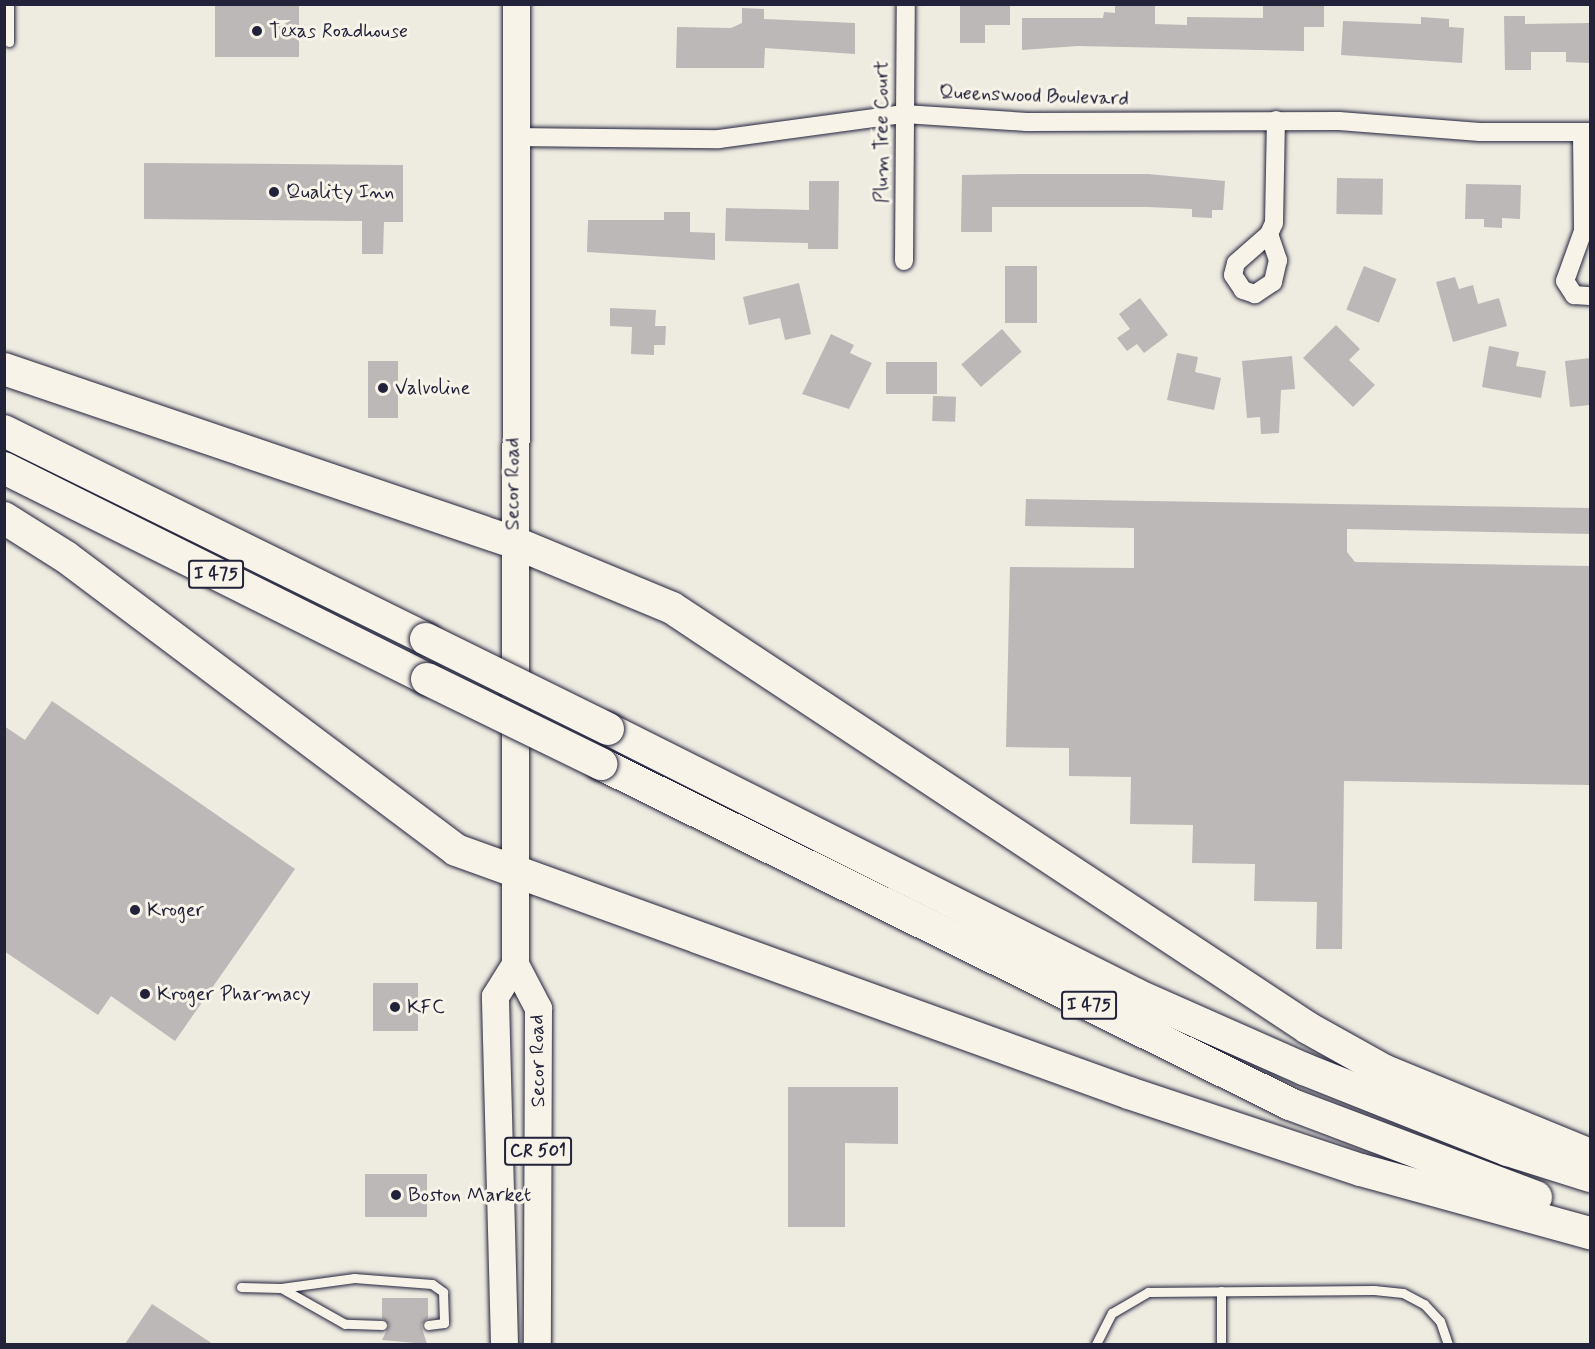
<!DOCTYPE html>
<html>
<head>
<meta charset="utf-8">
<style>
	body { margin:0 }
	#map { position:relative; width:1595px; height:1349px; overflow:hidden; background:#eeebe1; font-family:Mynerve,sans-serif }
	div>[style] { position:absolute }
	.building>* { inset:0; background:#bbb8b7; transform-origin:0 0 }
	.roads { filter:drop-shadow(0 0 2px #22223b) drop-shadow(0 0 2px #22223b) }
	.service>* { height:9px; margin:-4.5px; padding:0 4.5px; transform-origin:4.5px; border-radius:4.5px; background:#f7f3e8 }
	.minor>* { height:18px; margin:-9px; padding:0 9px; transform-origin:9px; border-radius:9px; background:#f7f3e8 }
	.primary>* { height:27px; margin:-13.5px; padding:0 13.5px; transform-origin:13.5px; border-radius:13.5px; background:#f7f3e8 }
	.motorway>* { height:32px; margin:-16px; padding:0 16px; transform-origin:16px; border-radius:16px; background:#f7f3e8 }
	.bridges { filter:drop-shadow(0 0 2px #22223b) drop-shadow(0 0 2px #22223b) }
	.motorway-bridge>* { height:32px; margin:-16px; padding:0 16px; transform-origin:16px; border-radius:16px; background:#f7f3e8 }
	.dots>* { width:16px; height:16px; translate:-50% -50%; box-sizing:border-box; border:3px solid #f7f3e8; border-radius:50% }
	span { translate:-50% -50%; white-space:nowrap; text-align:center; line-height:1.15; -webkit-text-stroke:6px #f7f3e8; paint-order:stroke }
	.shield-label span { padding:2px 4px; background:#f7f3e8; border:2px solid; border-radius:4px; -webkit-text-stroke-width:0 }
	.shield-label { font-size:18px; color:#22223b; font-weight:700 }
	.poi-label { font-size:20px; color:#22223b }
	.left { translate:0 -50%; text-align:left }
	.street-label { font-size:20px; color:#22223b }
	.frame { position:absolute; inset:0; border:6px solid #22223b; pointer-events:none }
</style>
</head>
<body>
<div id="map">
	<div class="building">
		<div style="left:215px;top:4px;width:84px;height:53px"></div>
		<div style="clip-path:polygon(960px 4px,1010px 4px,1010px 25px,985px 25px,985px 43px,960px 43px)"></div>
		<div style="clip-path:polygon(1115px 4px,1155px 4px,1155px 24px,1187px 25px,1187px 17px,1263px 18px,1263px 4px,1324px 4px,1324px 27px,1304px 27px,1304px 51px,1078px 46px,1022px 50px,1022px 18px,1103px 18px,1104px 12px,1115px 13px)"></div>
		<div style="clip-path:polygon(742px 8px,764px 9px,764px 19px,855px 23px,855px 54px,765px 48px,764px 68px,676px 68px,677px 27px,731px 28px,742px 23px)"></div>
		<div style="clip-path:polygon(1504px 16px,1525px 16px,1525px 24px,1590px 23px,1590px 63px,1566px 62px,1566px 52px,1531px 52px,1531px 70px,1505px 70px)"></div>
		<div style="clip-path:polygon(1421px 17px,1449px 19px,1449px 27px,1464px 28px,1462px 63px,1341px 55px,1343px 21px,1421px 24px)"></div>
		<div style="clip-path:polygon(144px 163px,403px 165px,403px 222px,384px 222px,383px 254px,362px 254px,362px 221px,144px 219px)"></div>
		<div style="clip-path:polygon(1020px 174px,1148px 174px,1225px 181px,1223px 210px,1212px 210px,1212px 218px,1192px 217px,1192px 209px,1148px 207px,992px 207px,992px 232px,961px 232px,962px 175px)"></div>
		<div style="left:1337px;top:178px;width:46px;height:36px;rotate:1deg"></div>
		<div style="clip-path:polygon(809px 181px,839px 181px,838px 249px,808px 249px,808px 243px,725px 241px,726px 208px,809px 210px)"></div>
		<div style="clip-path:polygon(1466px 184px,1521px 185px,1520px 219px,1502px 218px,1502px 228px,1484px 227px,1484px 219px,1465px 219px)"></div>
		<div style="clip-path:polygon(664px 212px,690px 212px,690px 232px,715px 233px,715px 260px,587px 252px,588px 220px,664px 220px)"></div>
		<div style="left:1005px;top:266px;width:32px;height:57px"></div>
		<div style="left:1364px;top:266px;width:35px;height:47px;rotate:22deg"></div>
		<div style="clip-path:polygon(1455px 277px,1459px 289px,1473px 285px,1478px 304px,1499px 298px,1507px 326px,1453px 342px,1436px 282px)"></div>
		<div style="clip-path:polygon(799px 283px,811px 334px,785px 340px,780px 318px,749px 325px,743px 297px)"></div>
		<div style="clip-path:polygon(1140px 298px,1168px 335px,1144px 353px,1137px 344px,1127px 351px,1117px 338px,1130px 329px,1119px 314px)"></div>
		<div style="clip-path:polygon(610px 308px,656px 310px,655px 326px,666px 326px,665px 345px,654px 345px,654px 355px,631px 354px,632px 327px,610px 326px)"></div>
		<div style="clip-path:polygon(1336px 325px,1360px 349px,1349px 360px,1375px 385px,1353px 407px,1303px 358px)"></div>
		<div style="left:1002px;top:329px;width:30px;height:54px;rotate:49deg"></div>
		<div style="clip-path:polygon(831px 334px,854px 345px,850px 353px,872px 363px,849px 409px,802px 394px)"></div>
		<div style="clip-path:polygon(1489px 346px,1519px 352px,1516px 366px,1546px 371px,1541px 398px,1482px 387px)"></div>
		<div style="clip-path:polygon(1177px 353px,1198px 357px,1195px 372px,1221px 378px,1214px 410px,1167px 400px)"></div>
		<div style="clip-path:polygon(1292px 356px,1295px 389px,1281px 390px,1279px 433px,1261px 434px,1260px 417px,1247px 418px,1242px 361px)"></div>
		<div style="clip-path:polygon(1590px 358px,1590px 405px,1570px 407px,1565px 361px)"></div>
		<div style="left:368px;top:361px;width:30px;height:57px"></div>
		<div style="left:886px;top:362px;width:51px;height:32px"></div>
		<div style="left:933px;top:396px;width:23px;height:25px;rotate:2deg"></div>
		<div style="clip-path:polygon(1026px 499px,1590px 508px,1590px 534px,1347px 529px,1347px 552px,1355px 562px,1590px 566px,1590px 785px,1344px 781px,1342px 949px,1316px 949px,1317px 902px,1254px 901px,1255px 864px,1192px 863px,1193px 825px,1130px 824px,1131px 777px,1069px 776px,1069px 748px,1006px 747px,1010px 567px,1134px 568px,1134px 528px,1025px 526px)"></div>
		<div style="clip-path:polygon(52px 701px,295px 869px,175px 1041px,111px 996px,98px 1015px,4px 951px,4px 726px,25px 740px)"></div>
		<div style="left:373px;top:983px;width:45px;height:48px"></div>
		<div style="clip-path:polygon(788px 1087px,898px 1087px,898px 1144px,845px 1143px,845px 1227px,788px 1227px)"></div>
		<div style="left:365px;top:1174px;width:62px;height:43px"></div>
		<div style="clip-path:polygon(382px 1298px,428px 1298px,428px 1318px,421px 1325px,427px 1344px,382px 1340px,389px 1325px,382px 1318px)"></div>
		<div style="clip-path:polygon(152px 1304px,213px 1344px,125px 1344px)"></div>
	</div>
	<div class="roads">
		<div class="service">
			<div style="left:9px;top:42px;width:38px;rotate:-90deg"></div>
			<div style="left:241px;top:1287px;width:40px;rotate:1.4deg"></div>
			<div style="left:1221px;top:1291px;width:53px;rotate:90deg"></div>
			<div style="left:382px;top:1325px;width:37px;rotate:-178deg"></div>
			<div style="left:345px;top:1324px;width:73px;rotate:-150.6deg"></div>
			<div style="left:281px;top:1288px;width:74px;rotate:-7.8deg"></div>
			<div style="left:354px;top:1278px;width:78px;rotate:4.4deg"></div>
			<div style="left:432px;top:1284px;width:14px;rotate:36deg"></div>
			<div style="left:443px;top:1292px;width:31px;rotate:88deg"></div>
			<div style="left:444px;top:1323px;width:16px;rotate:173deg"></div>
			<div style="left:1096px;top:1344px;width:35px;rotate:-63deg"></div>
			<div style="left:1112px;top:1313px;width:42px;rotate:-30.3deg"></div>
			<div style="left:1148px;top:1292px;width:226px;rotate:-0.5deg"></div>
			<div style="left:1374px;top:1290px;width:29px;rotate:6deg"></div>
			<div style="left:1403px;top:1293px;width:24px;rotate:28deg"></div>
			<div style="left:1424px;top:1304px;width:23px;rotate:47deg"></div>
			<div style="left:1440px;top:1321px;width:24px;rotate:71deg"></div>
		</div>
		<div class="minor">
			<div style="left:1582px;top:132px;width:99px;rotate:89.4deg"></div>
			<div style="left:1583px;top:231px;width:53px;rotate:109.8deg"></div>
			<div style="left:1565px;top:281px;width:17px;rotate:57deg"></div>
			<div style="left:1574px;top:295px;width:16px;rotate:4deg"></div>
			<div style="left:512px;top:137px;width:207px;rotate:0.6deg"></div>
			<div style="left:719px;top:139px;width:187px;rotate:-7.7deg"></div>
			<div style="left:904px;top:114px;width:123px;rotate:3.7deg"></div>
			<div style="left:1027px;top:122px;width:312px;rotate:-0.2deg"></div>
			<div style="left:1339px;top:121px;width:141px;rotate:4.5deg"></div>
			<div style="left:1480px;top:132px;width:110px"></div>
			<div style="left:1269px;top:234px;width:28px;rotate:71deg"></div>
			<div style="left:1278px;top:260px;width:23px;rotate:103deg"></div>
			<div style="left:1273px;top:282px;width:22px;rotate:146deg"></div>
			<div style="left:1255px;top:294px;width:13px;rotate:-162deg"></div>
			<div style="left:1243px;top:290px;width:18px;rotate:-124deg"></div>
			<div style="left:1233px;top:275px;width:12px;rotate:-76deg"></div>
			<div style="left:1236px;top:263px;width:44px;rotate:-41.3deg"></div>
			<div style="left:1269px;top:234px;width:12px;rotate:-66deg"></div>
			<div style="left:1274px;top:223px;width:103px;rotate:-88.9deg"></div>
			<div style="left:904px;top:261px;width:257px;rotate:-89.6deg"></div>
		</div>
		<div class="primary">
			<div style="left:515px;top:964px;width:50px;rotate:62.4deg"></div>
			<div style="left:538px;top:1008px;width:336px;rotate:90.2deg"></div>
			<div style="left:504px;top:1344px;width:348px;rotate:-91.5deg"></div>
			<div style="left:495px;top:996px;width:38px;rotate:-58deg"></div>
			<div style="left:515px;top:964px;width:25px;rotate:-90deg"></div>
			<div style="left:515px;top:939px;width:935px;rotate:-89.94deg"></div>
		</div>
		<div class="motorway">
			<div style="left:4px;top:369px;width:538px;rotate:18.77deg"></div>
			<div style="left:513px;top:542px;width:172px;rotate:22.5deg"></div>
			<div style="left:672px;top:608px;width:762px;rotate:33.44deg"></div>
			<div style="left:1308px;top:1028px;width:86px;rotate:29.2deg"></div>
			<div style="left:1383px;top:1070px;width:224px;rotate:22.3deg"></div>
			<div style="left:4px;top:431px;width:470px;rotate:26.2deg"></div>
			<div style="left:4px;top:468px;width:473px;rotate:26.5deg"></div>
			<div style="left:4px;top:518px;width:73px;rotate:32.2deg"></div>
			<div style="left:66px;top:557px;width:488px;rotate:36.9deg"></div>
			<div style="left:456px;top:850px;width:716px;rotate:19.85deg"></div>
			<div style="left:1129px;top:1093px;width:244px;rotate:18.4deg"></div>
			<div style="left:1361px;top:1170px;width:238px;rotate:15.4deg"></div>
			<div style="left:608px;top:729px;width:592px;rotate:26.69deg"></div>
			<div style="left:1137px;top:995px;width:183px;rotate:23.9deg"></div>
			<div style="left:1304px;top:1069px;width:219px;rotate:21.7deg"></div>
			<div style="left:1508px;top:1150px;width:86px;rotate:17.6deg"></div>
			<div style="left:601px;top:764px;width:768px;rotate:26.26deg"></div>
			<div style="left:1290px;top:1104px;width:263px;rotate:20.7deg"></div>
		</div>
	</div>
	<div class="bridges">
		<div class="motorway-bridge">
			<div style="left:426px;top:639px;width:203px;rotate:26.3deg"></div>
			<div style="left:427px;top:679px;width:194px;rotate:26deg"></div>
		</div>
	</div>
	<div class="dots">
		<div style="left:257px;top:31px;background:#22223b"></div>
		<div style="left:274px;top:192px;background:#22223b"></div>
		<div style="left:383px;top:388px;background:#22223b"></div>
		<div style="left:135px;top:910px;background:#22223b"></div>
		<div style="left:145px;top:994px;background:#22223b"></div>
		<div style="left:395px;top:1007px;background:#22223b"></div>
		<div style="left:396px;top:1195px;background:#22223b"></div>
	</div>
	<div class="shield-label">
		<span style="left:216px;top:574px">I 475</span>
		<span style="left:1089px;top:1005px">I 475</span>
		<span style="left:538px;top:1151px">CR 501</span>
	</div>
	<div class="poi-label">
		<span class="left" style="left:269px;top:31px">Texas Roadhouse</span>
		<span class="left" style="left:286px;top:192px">Quality Inn</span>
		<span class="left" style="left:395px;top:388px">Valvoline</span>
		<span class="left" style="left:147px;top:910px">Kroger</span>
		<span class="left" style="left:157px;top:994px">Kroger Pharmacy</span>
		<span class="left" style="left:407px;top:1007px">KFC</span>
		<span class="left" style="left:408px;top:1195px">Boston Market</span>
	</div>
	<div class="street-label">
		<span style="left:1034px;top:96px;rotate:2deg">Queenswood Boulevard</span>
		<span style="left:882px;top:132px;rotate:-90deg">Plum Tree Court</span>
		<span style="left:513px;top:484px;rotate:-90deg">Secor Road</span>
		<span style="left:538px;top:1061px;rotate:-91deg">Secor Road</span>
	</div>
	<div class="frame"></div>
</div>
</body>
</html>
